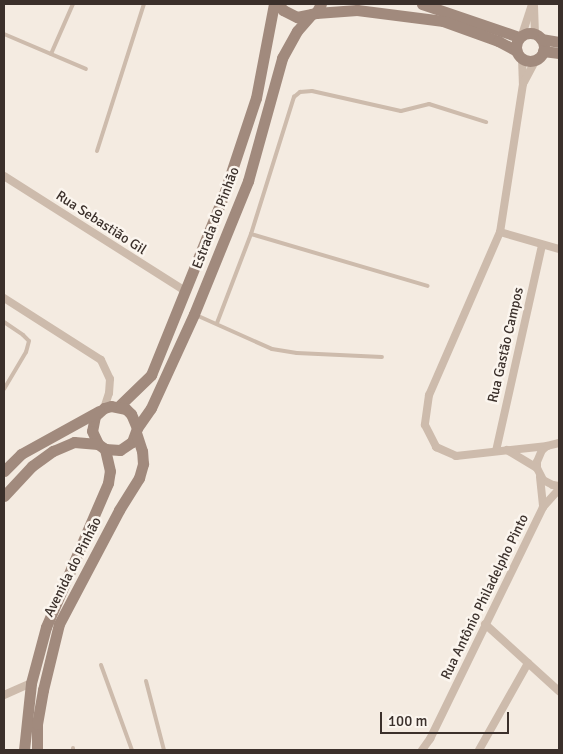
<!DOCTYPE html>
<html>
<head>
<meta charset="utf-8">
<style>
	body { margin:0 }
	#map { position:relative; width:563px; height:754px; overflow:hidden; background:#f4ebe1; font-family:Signika,sans-serif }
	div>[style] { position:absolute }
	.lane>* { height:4px; margin:-2px; padding:0 2px; transform-origin:2px; border-radius:2px; background:#cdbbac }
	.street>* { height:8px; margin:-4px; padding:0 4px; transform-origin:4px; border-radius:4px; background:#cdbbac }
	.secondary>* { height:11px; margin:-5.5px; padding:0 5.5px; transform-origin:5.5px; border-radius:5.5px; background:#a18a7d }
	.secondary>.ring { margin:-5.5px; padding:0; box-sizing:content-box; background:none; border:11px solid #a18a7d; border-radius:50% }
	span { translate:-50% -50%; white-space:nowrap; text-align:center; line-height:1.15; -webkit-text-stroke:5px #fbf5ee; paint-order:stroke }
	.street-label { font-size:14px; color:#3b302b }
	.frame { position:absolute; inset:0; border:5px solid #3b302b; pointer-events:none }
	.scale { position:absolute; left:380px; top:712px; width:129px; height:22px; box-sizing:border-box; border:2px solid #3b302b; border-top:0; padding-left:6px; font-size:15px; line-height:18px; white-space:nowrap; color:#3b302b; -webkit-text-stroke:4px #fbf5ee; paint-order:stroke }
</style>
</head>
<body>
<div id="map">
	<div class="lane">
		<div style="left:4px;top:34px;width:89px;rotate:23.1deg"></div>
		<div style="left:51px;top:54px;width:55px;rotate:-66.3deg"></div>
		<div style="left:97px;top:151px;width:154px;rotate:-72.3deg"></div>
		<div style="left:251px;top:234px;width:184px;rotate:16.4deg"></div>
		<div style="left:196px;top:315px;width:83px;rotate:24.1deg"></div>
		<div style="left:272px;top:349px;width:25px;rotate:9deg"></div>
		<div style="left:297px;top:353px;width:85px;rotate:2.7deg"></div>
		<div style="left:4px;top:322px;width:23px;rotate:34deg"></div>
		<div style="left:23px;top:335px;width:8px;rotate:45deg"></div>
		<div style="left:29px;top:341px;width:11px;rotate:105deg"></div>
		<div style="left:26px;top:352px;width:43px;rotate:120.7deg"></div>
		<div style="left:217px;top:323px;width:95px;rotate:-69.1deg"></div>
		<div style="left:251px;top:234px;width:144px;rotate:-72.6deg"></div>
		<div style="left:294px;top:97px;width:8px;rotate:-40deg"></div>
		<div style="left:300px;top:92px;width:12px;rotate:-5deg"></div>
		<div style="left:312px;top:91px;width:91px;rotate:12.7deg"></div>
		<div style="left:401px;top:111px;width:29px;rotate:-14deg"></div>
		<div style="left:429px;top:104px;width:60px;rotate:17.5deg"></div>
		<div style="left:101px;top:665px;width:90px;rotate:70deg"></div>
		<div style="left:146px;top:681px;width:71px;rotate:75.4deg"></div>
		<div style="left:73px;top:750px;width:2px;rotate:-90deg"></div>
	</div>
	<div class="street">
		<div style="left:534px;top:6px;width:28px;rotate:88deg"></div>
		<div style="left:522px;top:35px;width:33px;rotate:-72deg"></div>
		<div style="left:522px;top:58px;width:26px;rotate:88deg"></div>
		<div style="left:523px;top:84px;width:150px;rotate:98.8deg"></div>
		<div style="left:500px;top:232px;width:178px;rotate:113.5deg"></div>
		<div style="left:429px;top:395px;width:30px;rotate:98deg"></div>
		<div style="left:425px;top:425px;width:25px;rotate:63deg"></div>
		<div style="left:436px;top:447px;width:22px;rotate:24deg"></div>
		<div style="left:456px;top:456px;width:92px;rotate:-6.3deg"></div>
		<div style="left:524px;top:82px;width:26px;rotate:-62deg"></div>
		<div style="left:4px;top:176px;width:214px;rotate:32.4deg"></div>
		<div style="left:500px;top:232px;width:61px;rotate:16.1deg"></div>
		<div style="left:4px;top:298px;width:115px;rotate:32.6deg"></div>
		<div style="left:101px;top:360px;width:21px;rotate:65deg"></div>
		<div style="left:110px;top:379px;width:14px;rotate:94deg"></div>
		<div style="left:109px;top:393px;width:16px;rotate:108deg"></div>
		<div style="left:559px;top:443px;width:12px;rotate:166deg"></div>
		<div style="left:547px;top:446px;width:6px;rotate:141deg"></div>
		<div style="left:542px;top:450px;width:13px;rotate:113deg"></div>
		<div style="left:537px;top:462px;width:6px;rotate:90deg"></div>
		<div style="left:537px;top:468px;width:13px;rotate:63deg"></div>
		<div style="left:543px;top:480px;width:11px;rotate:27deg"></div>
		<div style="left:553px;top:485px;width:6px;rotate:9deg"></div>
		<div style="left:507px;top:450px;width:35px;rotate:31deg"></div>
		<div style="left:496px;top:451px;width:210px;rotate:-77.4deg"></div>
		<div style="left:540px;top:477px;width:30px;rotate:84deg"></div>
		<div style="left:485px;top:624px;width:100px;rotate:42.2deg"></div>
		<div style="left:4px;top:695px;width:30px;rotate:-24deg"></div>
		<div style="left:422px;top:750px;width:14px;rotate:-54deg"></div>
		<div style="left:430px;top:739px;width:258px;rotate:-64deg"></div>
		<div style="left:543px;top:507px;width:24px;rotate:-48deg"></div>
		<div style="left:479px;top:750px;width:100px;rotate:-60.6deg"></div>
	</div>
	<div class="secondary">
		<div style="left:278px;top:4px;width:8px;rotate:50deg"></div>
		<div style="left:283px;top:10px;width:16px;rotate:27deg"></div>
		<div style="left:297px;top:17px;width:19px;rotate:-12deg"></div>
		<div style="left:316px;top:13px;width:10px;rotate:-61deg"></div>
		<div style="left:422px;top:4px;width:102px;rotate:18.8deg"></div>
		<div style="left:316px;top:13px;width:41px;rotate:-4.2deg"></div>
		<div style="left:357px;top:10px;width:87px;rotate:7.3deg"></div>
		<div style="left:443px;top:21px;width:59px;rotate:20deg"></div>
		<div style="left:498px;top:41px;width:21px;rotate:28deg"></div>
		<div class="ring" style="left:516px;top:33px;width:17px;height:17px"></div>
		<div style="left:541px;top:39px;width:18px;rotate:9deg"></div>
		<div style="left:543px;top:51px;width:16px;rotate:7deg"></div>
		<div style="left:119px;top:406px;width:45px;rotate:-44.1deg"></div>
		<div style="left:151px;top:375px;width:192px;rotate:-68deg"></div>
		<div style="left:223px;top:197px;width:104px;rotate:-71.6deg"></div>
		<div style="left:256px;top:98px;width:96px;rotate:-79.2deg"></div>
		<div style="left:137px;top:428px;width:15px;rotate:-113deg"></div>
		<div style="left:131px;top:414px;width:7px;rotate:-135deg"></div>
		<div style="left:126px;top:409px;width:15px;rotate:-169deg"></div>
		<div style="left:111px;top:406px;width:7px;rotate:164deg"></div>
		<div style="left:104px;top:408px;width:12px;rotate:138deg"></div>
		<div style="left:95px;top:416px;width:15px;rotate:101deg"></div>
		<div style="left:92px;top:431px;width:14px;rotate:65deg"></div>
		<div style="left:98px;top:444px;width:9px;rotate:36deg"></div>
		<div style="left:105px;top:449px;width:15px;rotate:4deg"></div>
		<div style="left:120px;top:450px;width:14px;rotate:-34deg"></div>
		<div style="left:132px;top:442px;width:15px;rotate:-70deg"></div>
		<div style="left:137px;top:428px;width:24px;rotate:-55deg"></div>
		<div style="left:151px;top:408px;width:103px;rotate:-65.4deg"></div>
		<div style="left:194px;top:314px;width:144px;rotate:-67.9deg"></div>
		<div style="left:248px;top:181px;width:128px;rotate:-74.5deg"></div>
		<div style="left:282px;top:58px;width:31px;rotate:-61deg"></div>
		<div style="left:297px;top:31px;width:23px;rotate:-49deg"></div>
		<div style="left:4px;top:471px;width:24px;rotate:-45deg"></div>
		<div style="left:21px;top:454px;width:89px;rotate:-28.9deg"></div>
		<div style="left:4px;top:496px;width:41px;rotate:-47deg"></div>
		<div style="left:32px;top:466px;width:26px;rotate:-36deg"></div>
		<div style="left:53px;top:451px;width:23px;rotate:-23deg"></div>
		<div style="left:74px;top:442px;width:24px;rotate:5deg"></div>
		<div style="left:24px;top:750px;width:67px;rotate:-84deg"></div>
		<div style="left:31px;top:683px;width:58px;rotate:-75deg"></div>
		<div style="left:46px;top:627px;width:157px;rotate:-66.7deg"></div>
		<div style="left:108px;top:483px;width:12px;rotate:-81deg"></div>
		<div style="left:110px;top:471px;width:23px;rotate:-103deg"></div>
		<div style="left:37px;top:750px;width:26px;rotate:-90deg"></div>
		<div style="left:37px;top:724px;width:35px;rotate:-80deg"></div>
		<div style="left:43px;top:690px;width:68px;rotate:-76.4deg"></div>
		<div style="left:59px;top:624px;width:129px;rotate:-62.2deg"></div>
		<div style="left:119px;top:510px;width:38px;rotate:-58deg"></div>
		<div style="left:139px;top:478px;width:15px;rotate:-74deg"></div>
		<div style="left:143px;top:464px;width:13px;rotate:-94deg"></div>
		<div style="left:142px;top:451px;width:19px;rotate:-108deg"></div>
	</div>
	<div class="street-label">
		<span style="left:216px;top:218px;rotate:-69deg">Estrada do Pinhão</span>
		<span style="left:101px;top:223px;rotate:33deg">Rua Sebastião Gil</span>
		<span style="left:506px;top:345px;rotate:-77deg">Rua Gastão Campos</span>
		<span style="left:73px;top:567px;rotate:-63deg">Avenida do Pinhão</span>
		<span style="left:485px;top:597px;rotate:-64deg">Rua Antônio Philadelpho Pinto</span>
	</div>
	<div class="frame"></div>
	<div class="scale">100 m</div>
</div>
</body>
</html>
